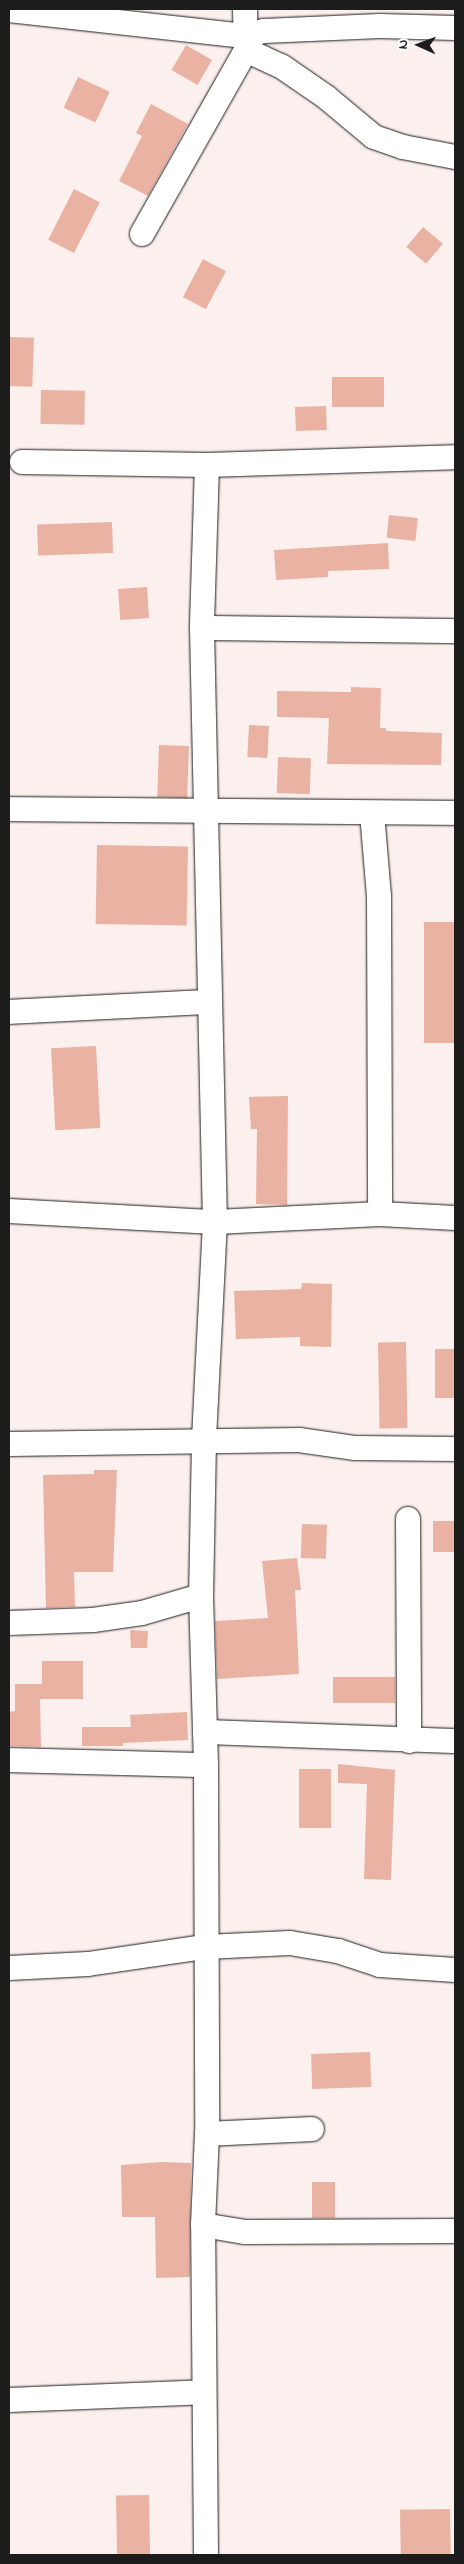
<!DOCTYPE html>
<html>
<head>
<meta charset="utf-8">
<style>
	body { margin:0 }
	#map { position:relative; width:464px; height:2564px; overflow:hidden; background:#fbf0ed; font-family:"Indie Flower",sans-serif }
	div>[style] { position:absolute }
	.building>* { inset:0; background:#eab2a3; transform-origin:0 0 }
	.roads { filter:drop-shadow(0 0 1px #1c1c1c) drop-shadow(0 0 1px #1c1c1c) }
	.minor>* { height:24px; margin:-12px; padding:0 12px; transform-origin:12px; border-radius:12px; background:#fff }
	span { translate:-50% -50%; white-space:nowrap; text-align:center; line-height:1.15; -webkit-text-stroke:4px #fff; paint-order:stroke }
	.frame { position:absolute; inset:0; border:10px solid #1c1c1c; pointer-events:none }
	.north { position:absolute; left:394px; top:20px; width:50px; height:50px; -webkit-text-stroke:4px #fff; paint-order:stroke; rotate:272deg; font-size:14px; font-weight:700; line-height:20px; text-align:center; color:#1c1c1c }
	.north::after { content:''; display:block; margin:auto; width:18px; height:22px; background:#1c1c1c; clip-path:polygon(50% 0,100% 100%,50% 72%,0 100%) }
</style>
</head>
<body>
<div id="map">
	<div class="building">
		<div style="left:186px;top:45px;width:30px;height:29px;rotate:30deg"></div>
		<div style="left:78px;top:77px;width:35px;height:34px;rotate:25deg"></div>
		<div style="clip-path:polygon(151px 104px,188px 124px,148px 196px,119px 181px,142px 136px,136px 133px)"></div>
		<div style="left:74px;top:189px;width:29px;height:57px;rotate:27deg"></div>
		<div style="left:423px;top:227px;width:26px;height:26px;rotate:40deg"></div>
		<div style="left:203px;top:259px;width:26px;height:43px;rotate:28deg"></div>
		<div style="left:9px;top:337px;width:25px;height:49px;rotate:2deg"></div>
		<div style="left:332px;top:377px;width:52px;height:30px"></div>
		<div style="left:41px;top:390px;width:44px;height:34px;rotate:1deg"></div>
		<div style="left:326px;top:406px;width:24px;height:31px;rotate:88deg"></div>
		<div style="left:389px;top:515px;width:29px;height:23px;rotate:6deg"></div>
		<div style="left:112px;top:522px;width:31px;height:75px;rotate:88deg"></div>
		<div style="clip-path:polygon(388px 543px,389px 569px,328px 571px,328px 577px,276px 580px,274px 550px)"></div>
		<div style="left:147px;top:587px;width:31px;height:29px;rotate:86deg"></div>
		<div style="clip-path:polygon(351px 687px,381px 688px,380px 728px,386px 728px,386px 731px,442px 733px,441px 765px,327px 764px,329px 718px,277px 717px,277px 691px,351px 692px)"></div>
		<div style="left:249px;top:725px;width:20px;height:32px;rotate:3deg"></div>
		<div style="left:159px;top:745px;width:30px;height:52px;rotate:2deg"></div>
		<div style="left:278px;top:757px;width:33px;height:36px;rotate:2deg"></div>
		<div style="left:97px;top:845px;width:91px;height:79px;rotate:1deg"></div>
		<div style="left:455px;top:922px;width:121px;height:31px;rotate:90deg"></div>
		<div style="left:96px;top:1046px;width:82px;height:45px;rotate:87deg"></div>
		<div style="clip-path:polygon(288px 1096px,287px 1205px,256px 1204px,257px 1129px,251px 1129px,249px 1097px)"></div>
		<div style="clip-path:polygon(302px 1283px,332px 1284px,331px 1347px,300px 1346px,300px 1337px,236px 1339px,234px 1291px,301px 1289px)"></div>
		<div style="left:406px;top:1342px;width:86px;height:28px;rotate:89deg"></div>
		<div style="left:455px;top:1349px;width:49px;height:20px;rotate:90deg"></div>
		<div style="clip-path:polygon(94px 1470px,117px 1470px,113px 1572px,74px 1572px,75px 1607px,46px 1608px,43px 1475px,94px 1474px)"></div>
		<div style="left:455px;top:1521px;width:31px;height:22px;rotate:90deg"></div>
		<div style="left:302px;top:1524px;width:25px;height:34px;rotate:2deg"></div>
		<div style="clip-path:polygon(297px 1558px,301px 1590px,295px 1590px,299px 1674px,217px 1679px,215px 1621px,268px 1618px,262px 1561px)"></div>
		<div style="clip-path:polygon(130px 1630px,148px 1631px,147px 1648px,131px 1648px)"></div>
		<div style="clip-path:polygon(42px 1661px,83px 1661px,83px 1699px,40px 1699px,41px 1747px,9px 1746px,9px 1712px,15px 1711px,15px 1684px,42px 1684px)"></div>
		<div style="left:395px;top:1677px;width:26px;height:62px;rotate:90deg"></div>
		<div style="clip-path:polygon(187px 1712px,188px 1740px,123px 1743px,123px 1746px,82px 1746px,82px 1727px,131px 1727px,130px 1715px)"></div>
		<div style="clip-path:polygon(338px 1764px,395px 1770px,391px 1880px,364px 1879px,367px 1784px,338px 1783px)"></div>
		<div style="left:299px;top:1769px;width:32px;height:59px"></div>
		<div style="left:370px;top:2052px;width:35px;height:59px;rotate:88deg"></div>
		<div style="clip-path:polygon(161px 2162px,191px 2163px,190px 2277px,156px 2278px,155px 2217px,122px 2217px,121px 2165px)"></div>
		<div style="left:312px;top:2182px;width:23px;height:36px"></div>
		<div style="left:149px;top:2495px;width:60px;height:33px;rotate:89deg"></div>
		<div style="left:450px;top:2509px;width:46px;height:50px;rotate:89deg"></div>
	</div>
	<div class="roads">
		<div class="minor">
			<div style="left:9px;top:10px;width:237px;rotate:6.3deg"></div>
			<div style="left:245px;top:36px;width:20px;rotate:-15deg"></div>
			<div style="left:264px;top:31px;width:116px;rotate:-2.5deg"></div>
			<div style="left:380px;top:26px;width:75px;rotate:1.5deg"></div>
			<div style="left:246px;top:50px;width:38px;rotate:25deg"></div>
			<div style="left:281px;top:66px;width:55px;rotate:34.6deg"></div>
			<div style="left:326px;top:97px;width:62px;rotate:39.8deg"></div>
			<div style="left:374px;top:137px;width:31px;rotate:19deg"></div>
			<div style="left:403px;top:147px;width:53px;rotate:10.9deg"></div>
			<div style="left:142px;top:234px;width:211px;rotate:-60.5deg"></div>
			<div style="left:246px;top:50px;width:41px;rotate:-91.4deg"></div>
			<div style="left:22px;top:462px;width:185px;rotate:0.9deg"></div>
			<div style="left:207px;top:465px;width:248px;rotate:-1.8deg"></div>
			<div style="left:207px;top:465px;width:163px;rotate:91.8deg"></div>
			<div style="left:202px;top:628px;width:594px;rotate:88.75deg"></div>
			<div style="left:215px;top:1222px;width:220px;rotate:92.9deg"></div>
			<div style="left:204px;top:1442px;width:154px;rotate:91.1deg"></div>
			<div style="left:201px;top:1596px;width:169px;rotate:88.3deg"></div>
			<div style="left:206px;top:1765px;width:369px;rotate:89.8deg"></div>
			<div style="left:207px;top:2134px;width:105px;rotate:-2.7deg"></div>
			<div style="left:202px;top:628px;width:253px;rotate:0.7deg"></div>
			<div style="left:9px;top:809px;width:446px;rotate:0.5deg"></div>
			<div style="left:372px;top:813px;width:83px;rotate:85.2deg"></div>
			<div style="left:379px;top:896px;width:318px;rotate:89.8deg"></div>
			<div style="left:9px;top:1012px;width:200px;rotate:-2.9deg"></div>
			<div style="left:9px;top:1211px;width:206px;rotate:3.1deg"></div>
			<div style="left:215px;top:1222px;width:165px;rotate:-2.8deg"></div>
			<div style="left:380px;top:1214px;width:75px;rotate:3.1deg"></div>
			<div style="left:9px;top:1444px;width:290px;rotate:-0.8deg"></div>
			<div style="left:299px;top:1440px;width:57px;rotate:8.1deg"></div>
			<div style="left:355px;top:1448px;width:100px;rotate:0.6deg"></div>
			<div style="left:408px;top:1519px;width:222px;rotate:89.7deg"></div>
			<div style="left:9px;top:1623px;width:84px;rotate:-2deg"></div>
			<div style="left:93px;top:1620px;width:49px;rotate:-8.1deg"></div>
			<div style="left:142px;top:1613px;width:61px;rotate:-16.1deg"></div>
			<div style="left:205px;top:1732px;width:250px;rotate:2.1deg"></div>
			<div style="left:9px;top:1760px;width:197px;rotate:1.5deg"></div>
			<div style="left:9px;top:1968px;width:79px;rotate:-2.9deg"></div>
			<div style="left:88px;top:1964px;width:118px;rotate:-8.3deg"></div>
			<div style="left:205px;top:1947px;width:85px;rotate:-2.7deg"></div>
			<div style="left:290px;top:1943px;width:49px;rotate:9.5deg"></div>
			<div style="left:338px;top:1951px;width:44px;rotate:18.4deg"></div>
			<div style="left:380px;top:1965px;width:75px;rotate:3.8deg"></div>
			<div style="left:203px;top:2225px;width:43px;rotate:9.5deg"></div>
			<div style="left:245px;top:2232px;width:210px;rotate:-0.3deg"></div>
			<div style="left:9px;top:2400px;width:195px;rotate:-2.3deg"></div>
			<div style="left:206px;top:2555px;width:330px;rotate:-90.5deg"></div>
			<div style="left:203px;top:2225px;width:91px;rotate:-87.5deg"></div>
		</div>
	</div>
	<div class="frame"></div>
	<div class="north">N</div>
</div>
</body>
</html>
